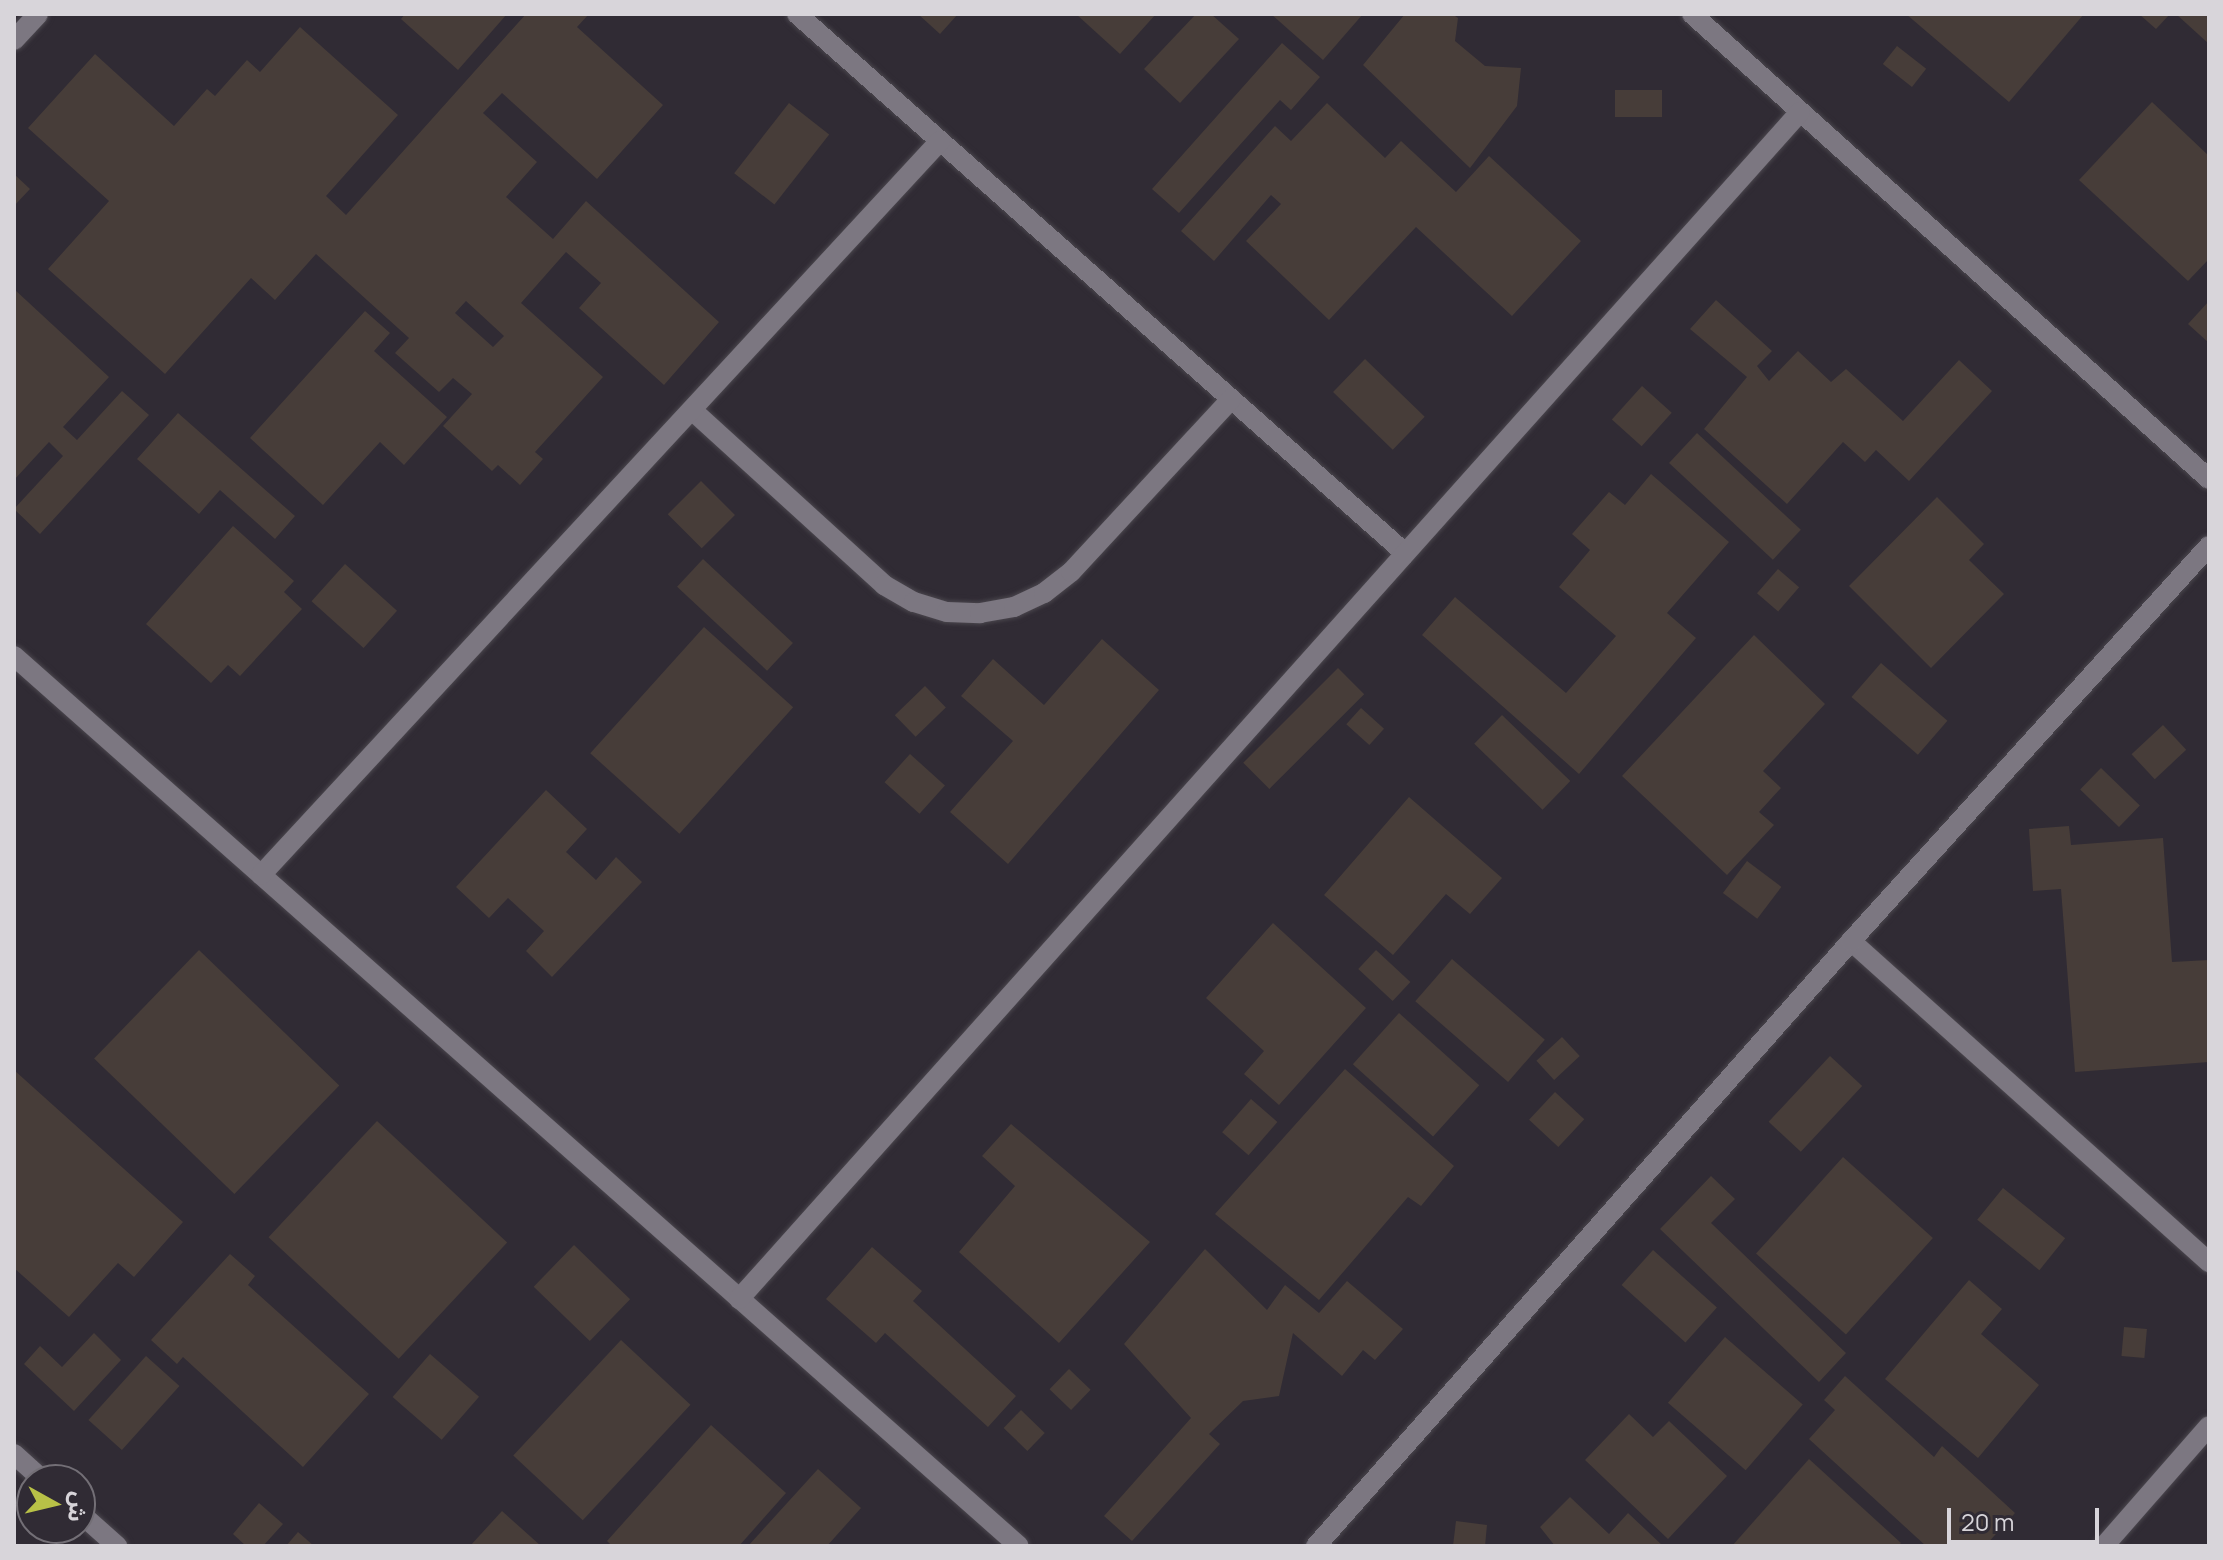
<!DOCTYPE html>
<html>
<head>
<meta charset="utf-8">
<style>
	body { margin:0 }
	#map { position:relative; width:2223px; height:1560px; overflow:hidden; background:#302b34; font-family:Manrope,"Noto Sans Arabic",sans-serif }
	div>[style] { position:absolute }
	.building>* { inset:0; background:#473d39; transform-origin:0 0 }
	.roads { filter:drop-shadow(0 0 2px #4a464d) drop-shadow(0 0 2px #4a464d) }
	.minor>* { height:20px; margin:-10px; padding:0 10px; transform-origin:10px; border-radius:10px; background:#7c7781 }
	span { translate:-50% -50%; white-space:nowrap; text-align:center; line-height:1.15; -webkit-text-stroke:8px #302b34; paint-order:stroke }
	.frame { position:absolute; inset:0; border:16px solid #d8d5da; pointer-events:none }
	.north { position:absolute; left:16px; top:1464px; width:80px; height:80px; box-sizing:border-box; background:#302b34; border:2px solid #736f76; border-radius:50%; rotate:98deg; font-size:22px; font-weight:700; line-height:32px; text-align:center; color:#d8d5da }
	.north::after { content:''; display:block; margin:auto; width:28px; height:36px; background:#b8c147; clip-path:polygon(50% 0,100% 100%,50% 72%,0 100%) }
	.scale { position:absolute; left:1947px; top:1508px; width:152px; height:36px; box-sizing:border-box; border:4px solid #d8d5da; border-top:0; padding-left:10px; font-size:24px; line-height:28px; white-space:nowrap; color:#d8d5da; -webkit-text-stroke:6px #302b34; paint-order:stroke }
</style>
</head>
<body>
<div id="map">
	<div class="building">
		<div style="clip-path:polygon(405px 14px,507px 14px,458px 70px,401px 19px)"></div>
		<div style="clip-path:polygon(evenodd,526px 14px,589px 14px,577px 27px,663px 105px,597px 179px,502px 93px,483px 113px,537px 162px,506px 197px,553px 239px,586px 201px,719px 322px,664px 385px,579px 308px,601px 283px,566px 252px,521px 303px,603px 377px,535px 452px,543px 459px,520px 485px,498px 465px,492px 471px,443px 426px,472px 394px,453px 378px,439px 392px,395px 353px,409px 338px,316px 254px,275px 300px,251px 278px,165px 374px,48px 269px,109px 201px,28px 128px,95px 54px,174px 126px,207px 89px,215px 96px,247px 60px,260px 72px,300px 27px,398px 115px,326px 196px,346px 215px,526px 14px,466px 301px,504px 336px,493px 347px,455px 313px,466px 301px)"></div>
		<div style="clip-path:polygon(918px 14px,958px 14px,940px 34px)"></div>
		<div style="clip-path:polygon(1076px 14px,1156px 14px,1120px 54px)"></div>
		<div style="clip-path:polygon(1196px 14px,1211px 14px,1239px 39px,1180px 103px,1144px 69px)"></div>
		<div style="clip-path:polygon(1271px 14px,1363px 14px,1323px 60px)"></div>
		<div style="clip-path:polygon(1405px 14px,1452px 14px,1458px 18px,1455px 41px,1485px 66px,1521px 68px,1517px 106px,1470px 168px,1363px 65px)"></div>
		<div style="clip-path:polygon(1906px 14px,2084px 14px,2009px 102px)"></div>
		<div style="clip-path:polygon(2139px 14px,2170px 14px,2156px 29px)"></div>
		<div style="clip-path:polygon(2176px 14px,2209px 14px,2209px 44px)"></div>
		<div style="clip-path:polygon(1282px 43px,1320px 77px,1291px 110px,1280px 100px,1179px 213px,1152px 189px)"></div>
		<div style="left:1897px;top:46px;width:37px;height:23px;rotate:38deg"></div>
		<div style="left:1662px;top:90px;width:27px;height:47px;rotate:90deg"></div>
		<div style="clip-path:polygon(2152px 102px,2209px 156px,2209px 259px,2188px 281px,2079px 180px)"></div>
		<div style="left:789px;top:103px;width:51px;height:89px;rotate:38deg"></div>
		<div style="clip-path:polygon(1327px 103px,1385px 158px,1401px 141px,1456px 192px,1489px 156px,1581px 241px,1512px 316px,1416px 227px,1329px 320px,1246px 241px,1281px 204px,1271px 195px,1214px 261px,1181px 231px,1275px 126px,1291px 141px)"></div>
		<div style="clip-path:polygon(14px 174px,30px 189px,14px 206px)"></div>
		<div style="clip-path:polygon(14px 289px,109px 377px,63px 427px,77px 440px,122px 391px,149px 415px,40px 534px,14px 509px,63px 456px,49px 442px,14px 480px)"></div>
		<div style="clip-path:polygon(1716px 300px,1772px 351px,1757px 366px,1769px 381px,1798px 351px,1831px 382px,1846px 369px,1903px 421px,1959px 360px,1992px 391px,1909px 481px,1876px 450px,1865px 462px,1843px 442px,1787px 504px,1704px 429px,1747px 377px,1690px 329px)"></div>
		<div style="clip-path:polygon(2209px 301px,2209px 343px,2188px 324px)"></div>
		<div style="clip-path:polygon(365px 311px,390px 333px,374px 351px,447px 417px,404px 465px,380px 442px,323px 505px,250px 438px)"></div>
		<div style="left:1365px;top:359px;width:83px;height:46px;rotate:44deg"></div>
		<div style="left:1642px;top:386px;width:40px;height:45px;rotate:42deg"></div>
		<div style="clip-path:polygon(178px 413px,295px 516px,275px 539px,220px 490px,199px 514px,137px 459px)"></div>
		<div style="left:1697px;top:433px;width:142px;height:41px;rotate:43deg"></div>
		<div style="clip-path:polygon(1651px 474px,1729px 542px,1667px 613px,1696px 638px,1579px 774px,1422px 635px,1455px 597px,1566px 693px,1616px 636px,1559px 587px,1590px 550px,1572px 534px,1609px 492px,1625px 505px)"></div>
		<div style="left:701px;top:481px;width:48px;height:47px;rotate:45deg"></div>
		<div style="clip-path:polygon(1937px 497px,1984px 544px,1969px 560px,2004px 594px,1931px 668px,1849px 586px)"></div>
		<div style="clip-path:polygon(233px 526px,294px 581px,284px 592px,302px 609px,240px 676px,228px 665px,211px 683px,146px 624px)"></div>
		<div style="left:703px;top:559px;width:123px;height:38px;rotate:43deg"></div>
		<div style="left:345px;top:564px;width:70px;height:50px;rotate:42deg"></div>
		<div style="left:1778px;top:569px;width:28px;height:32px;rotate:41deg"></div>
		<div style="left:704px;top:627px;width:120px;height:170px;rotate:42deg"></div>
		<div style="clip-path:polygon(1754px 635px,1825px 704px,1763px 771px,1781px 788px,1759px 812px,1774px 825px,1727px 875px,1622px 776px)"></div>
		<div style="clip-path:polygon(1102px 639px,1159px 690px,1008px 864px,950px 812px,1013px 741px,961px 696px,993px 659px,1044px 705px)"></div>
		<div style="left:1881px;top:663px;width:88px;height:45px;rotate:41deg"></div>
		<div style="left:1338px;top:668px;width:37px;height:134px;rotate:45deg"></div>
		<div style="left:925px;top:686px;width:30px;height:42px;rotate:46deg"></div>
		<div style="left:1361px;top:708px;width:31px;height:22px;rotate:42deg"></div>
		<div style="left:1502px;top:715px;width:95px;height:40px;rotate:44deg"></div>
		<div style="left:2163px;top:725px;width:34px;height:43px;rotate:47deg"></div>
		<div style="left:910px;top:754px;width:47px;height:38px;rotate:42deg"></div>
		<div style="left:2101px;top:768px;width:54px;height:30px;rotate:44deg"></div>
		<div style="clip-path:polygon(546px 790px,587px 829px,566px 852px,596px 880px,616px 857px,642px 882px,552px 977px,526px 951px,544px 931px,508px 898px,489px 918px,456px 887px)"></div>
		<div style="clip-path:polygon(1409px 797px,1502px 878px,1470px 914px,1446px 894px,1393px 955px,1324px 895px)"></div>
		<div style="clip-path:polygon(2069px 826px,2071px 845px,2163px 838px,2172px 962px,2209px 960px,2209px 1062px,2075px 1072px,2061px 889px,2033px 891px,2029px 829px)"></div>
		<div style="left:1747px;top:861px;width:43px;height:40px;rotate:37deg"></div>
		<div style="clip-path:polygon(1273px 923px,1366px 1008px,1279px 1105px,1244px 1074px,1264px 1051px,1206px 998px)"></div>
		<div style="left:199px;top:950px;width:195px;height:151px;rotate:44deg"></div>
		<div style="left:1376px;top:950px;width:47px;height:26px;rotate:43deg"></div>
		<div style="left:1452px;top:959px;width:123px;height:56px;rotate:41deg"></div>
		<div style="left:1399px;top:1013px;width:108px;height:69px;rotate:42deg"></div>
		<div style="left:1562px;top:1037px;width:26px;height:35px;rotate:47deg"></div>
		<div style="left:1830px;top:1056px;width:44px;height:90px;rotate:43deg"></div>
		<div style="clip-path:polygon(1345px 1069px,1454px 1166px,1421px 1206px,1408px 1197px,1319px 1300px,1215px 1214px)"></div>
		<div style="clip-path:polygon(14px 1070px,183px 1222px,134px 1277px,118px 1263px,69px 1317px,14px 1268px)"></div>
		<div style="left:1555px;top:1092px;width:40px;height:38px;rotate:43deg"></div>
		<div style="left:1251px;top:1099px;width:35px;height:44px;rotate:41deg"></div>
		<div style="left:377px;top:1121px;width:178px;height:159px;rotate:43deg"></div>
		<div style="clip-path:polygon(1011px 1124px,1150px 1242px,1059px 1343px,959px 1252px,1015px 1186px,982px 1156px)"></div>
		<div style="left:1843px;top:1157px;width:121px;height:130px;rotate:42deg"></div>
		<div style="clip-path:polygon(1711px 1176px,1735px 1199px,1711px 1223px,1846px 1353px,1819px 1382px,1660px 1229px)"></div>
		<div style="left:2003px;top:1188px;width:80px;height:41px;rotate:39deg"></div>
		<div style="left:574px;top:1245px;width:78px;height:58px;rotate:44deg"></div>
		<div style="clip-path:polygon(872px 1247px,922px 1291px,913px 1301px,1016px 1396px,988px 1427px,885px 1333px,876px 1343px,826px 1299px)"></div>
		<div style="clip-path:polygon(1205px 1249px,1267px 1310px,1285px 1285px,1319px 1313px,1347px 1281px,1403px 1329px,1375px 1360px,1363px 1350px,1342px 1376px,1293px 1333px,1279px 1396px,1243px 1401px,1209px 1434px,1220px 1444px,1132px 1541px,1104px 1516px,1191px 1418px,1124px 1344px)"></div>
		<div style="left:1653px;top:1250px;width:86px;height:47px;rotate:42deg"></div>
		<div style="clip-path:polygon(230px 1254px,255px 1276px,248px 1285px,369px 1394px,303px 1467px,183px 1357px,177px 1364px,151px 1340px)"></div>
		<div style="clip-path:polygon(1969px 1280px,2002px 1309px,1981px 1334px,2039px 1385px,1978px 1458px,1885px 1379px)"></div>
		<div style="left:2124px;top:1327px;width:23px;height:29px;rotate:5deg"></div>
		<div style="clip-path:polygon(94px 1333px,121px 1360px,74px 1411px,24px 1364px,40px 1346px,62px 1367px)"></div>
		<div style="left:1725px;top:1337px;width:103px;height:87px;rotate:41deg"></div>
		<div style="left:621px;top:1340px;width:95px;height:158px;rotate:43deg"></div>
		<div style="left:430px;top:1354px;width:65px;height:57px;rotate:41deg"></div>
		<div style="left:146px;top:1356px;width:45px;height:86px;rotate:42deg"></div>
		<div style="left:1069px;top:1369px;width:30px;height:28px;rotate:44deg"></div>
		<div style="clip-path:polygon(1845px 1376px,1934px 1457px,1942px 1446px,2015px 1513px,1985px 1546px,1980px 1542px,1976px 1546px,1926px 1546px,1809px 1439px,1835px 1410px,1824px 1400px)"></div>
		<div style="left:1021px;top:1410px;width:33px;height:25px;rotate:44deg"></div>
		<div style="clip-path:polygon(1629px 1414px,1653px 1437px,1669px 1421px,1727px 1476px,1668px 1539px,1585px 1460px)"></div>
		<div style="clip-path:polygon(711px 1425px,786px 1493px,739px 1546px,612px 1546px,607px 1541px)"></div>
		<div style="clip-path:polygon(1809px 1459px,1901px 1543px,1898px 1546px,1732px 1546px)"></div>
		<div style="clip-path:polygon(818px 1469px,861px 1508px,827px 1546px,748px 1546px)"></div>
		<div style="clip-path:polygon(1570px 1497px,1609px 1534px,1628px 1513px,1663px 1546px,1555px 1546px,1540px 1527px)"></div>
		<div style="clip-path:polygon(259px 1503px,283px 1524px,263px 1546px,246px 1546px,233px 1534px)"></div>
		<div style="clip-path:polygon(502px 1511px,541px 1546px,470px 1546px)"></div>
		<div style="clip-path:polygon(1456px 1521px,1487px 1525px,1485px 1546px,1453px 1546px)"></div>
		<div style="clip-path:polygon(298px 1532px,314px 1546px,286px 1546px)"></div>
	</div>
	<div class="roads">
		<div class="minor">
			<div style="left:797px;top:14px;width:813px;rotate:41.56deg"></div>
			<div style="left:1692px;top:14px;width:695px;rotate:41.97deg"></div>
			<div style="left:14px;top:40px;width:35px;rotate:-47deg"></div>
			<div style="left:692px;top:410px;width:260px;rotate:42.3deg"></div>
			<div style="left:884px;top:585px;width:34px;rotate:30deg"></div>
			<div style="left:914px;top:602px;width:34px;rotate:17deg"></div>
			<div style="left:947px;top:612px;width:33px;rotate:2deg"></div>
			<div style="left:980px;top:613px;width:35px;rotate:-10deg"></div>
			<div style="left:1014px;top:607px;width:33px;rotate:-25deg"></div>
			<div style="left:1044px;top:593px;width:34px;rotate:-38deg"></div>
			<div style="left:1071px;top:572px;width:236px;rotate:-47.2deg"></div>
			<div style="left:14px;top:656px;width:1342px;rotate:41.53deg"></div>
			<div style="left:261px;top:875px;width:1000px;rotate:-47.23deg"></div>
			<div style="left:1851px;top:941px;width:481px;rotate:41.9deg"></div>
			<div style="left:739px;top:1299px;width:1592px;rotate:-48.21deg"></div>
			<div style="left:14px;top:1454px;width:39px;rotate:42deg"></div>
			<div style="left:80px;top:1513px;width:50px;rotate:41.7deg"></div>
			<div style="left:1316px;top:1546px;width:808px;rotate:-48.51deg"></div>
			<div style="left:1851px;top:941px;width:533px;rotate:-47.81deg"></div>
			<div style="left:2104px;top:1546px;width:159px;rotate:-48.8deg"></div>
		</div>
	</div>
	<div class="frame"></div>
	<div class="north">ش</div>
	<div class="scale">20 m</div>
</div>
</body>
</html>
